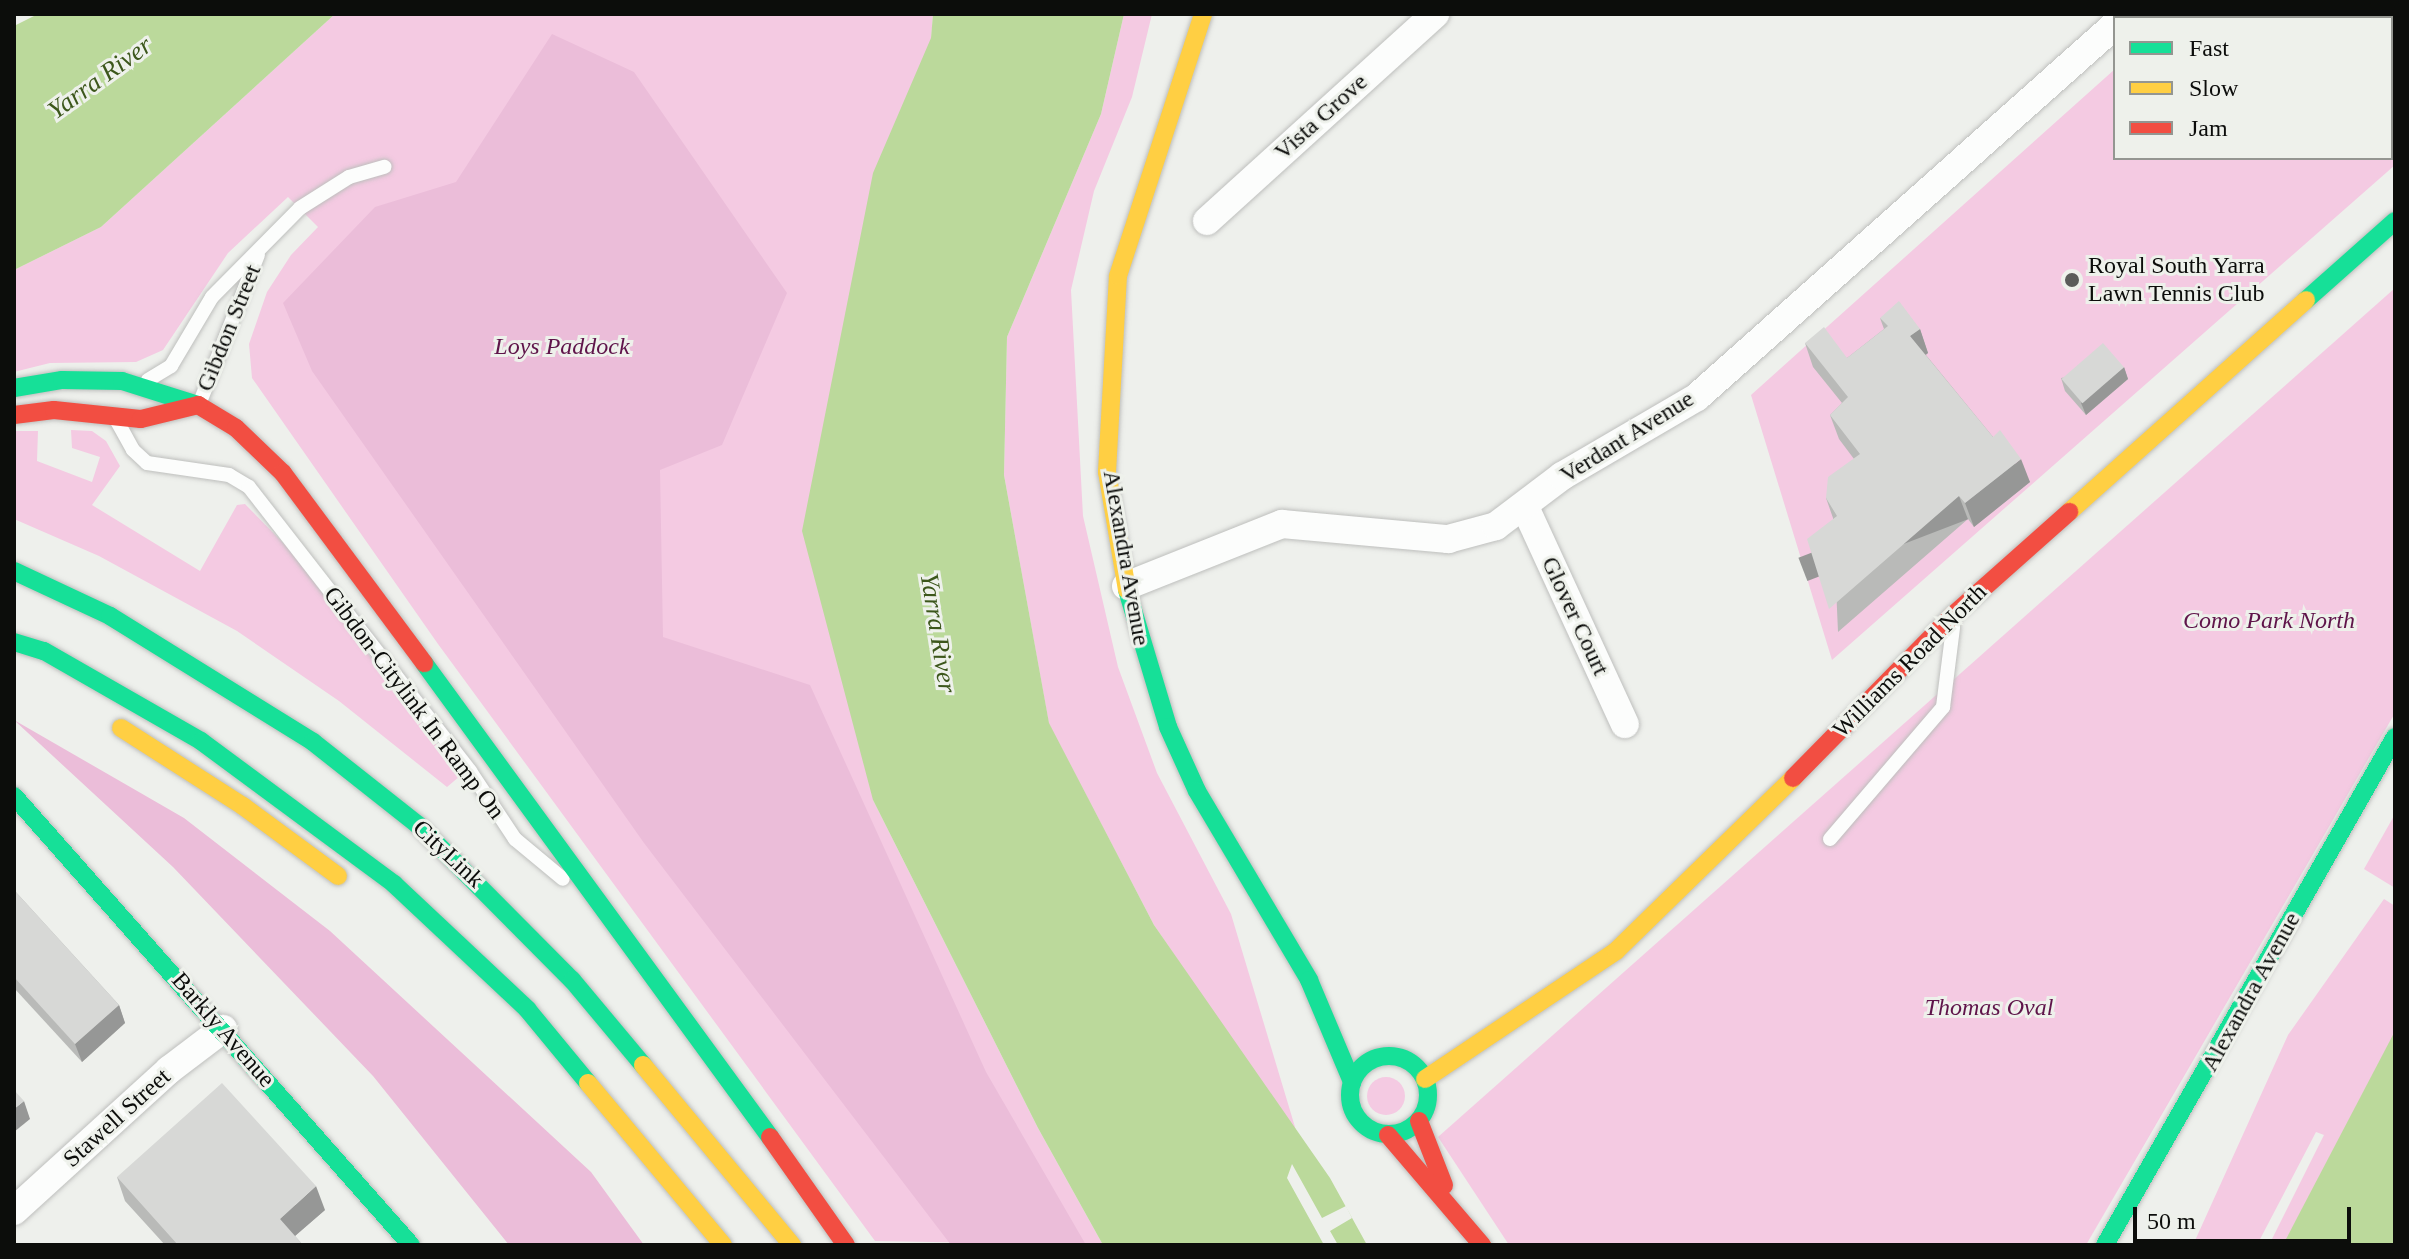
<!DOCTYPE html>
<html>
<head>
<meta charset="utf-8">
<style>
	body { margin:0 }
	#map { position:relative; width:2409px; height:1259px; overflow:hidden; background:#eef0ec; font-family:"Times New Roman",serif }
	div>[style] { position:absolute }
	.green>* { inset:0; background:#f4cae2 }
	.round { border-radius:50% }
	.forest>* { inset:0; background:#ebbdd9 }
	.water>* { inset:0; background:#bbd99b }
	.pier>* { inset:0; background:#eef0ec }
	.roads { filter:drop-shadow(0 0 2px #bebfbd) drop-shadow(0 0 2px #bebfbd) }
	.lane>* { height:14px; margin:-7px; padding:0 7px; transform-origin:7px; border-radius:7px; background:#fcfdfc }
	.street>* { height:28px; margin:-14px; padding:0 14px; transform-origin:14px; border-radius:14px; background:#fcfdfc }
	.fast>* { height:18px; margin:-9px; padding:0 9px; transform-origin:9px; border-radius:9px; background:#16e098 }
	.fast>.ring { margin:-9px; padding:0; box-sizing:content-box; background:none; border:18px solid #16e098; border-radius:50% }
	.slow>* { height:18px; margin:-9px; padding:0 9px; transform-origin:9px; border-radius:9px; background:#ffcf43 }
	.jam>* { height:18px; margin:-9px; padding:0 9px; transform-origin:9px; border-radius:9px; background:#f24e42 }
	.wall>* { inset:0; background:#b9bab8 }
	.shaded-wall>* { inset:0; background:#969796; transform-origin:0 0 }
	.building>* { inset:0; background:#d7d8d6; transform-origin:0 0 }
	.dots>* { width:22px; height:22px; translate:-50% -50%; box-sizing:border-box; border:4px solid #eef1eb; border-radius:50% }
	span { translate:-50% -50%; white-space:nowrap; text-align:center; line-height:1.15; -webkit-text-stroke:6px #eef1eb; paint-order:stroke }
	.street-label { font-size:24px; color:#0c0d0b }
	.poi-label { font-size:24px; color:#0c0d0b }
	.left { translate:0 -50%; text-align:left }
	.park-label { font-size:24px; color:#5f144a; font-style:italic }
	.water-label { font-size:26px; color:#3c571b; font-style:italic }
	.frame { position:absolute; inset:0; border:16px solid #0c0d0b; pointer-events:none }
	.legend { position:absolute; left:2113px; top:16px; width:280px; height:144px; box-sizing:border-box; background:#eef1eb; border:2px solid #949691; margin:0; padding:10px 14px; list-style:none; font-size:24px; color:#0c0d0b }
	.legend li { display:flex; align-items:center; gap:16px; height:40px }
	.legend b { width:40px; border:2px solid #949691 }
	.scale { position:absolute; left:2133px; top:1207px; width:218px; height:36px; box-sizing:border-box; border:4px solid #0c0d0b; border-top:0; padding-left:10px; font-size:24px; line-height:28px; white-space:nowrap; color:#0c0d0b; -webkit-text-stroke:6px #eef1eb; paint-order:stroke }
</style>
</head>
<body>
<div id="map">
	<div class="green">
		<div style="clip-path:polygon(335px 14px,933px 14px,873px 800px,1038px 1128px,1103px 1245px,875px 1241px,438px 644px,252px 378px,249px 344px,267px 292px,291px 255px,318px 227px,288px 197px,228px 253px,163px 350px,136px 362px,50px 363px,14px 372px,14px 270px,101px 227px)"></div>
		<div style="clip-path:polygon(1124px 14px,1152px 14px,1132px 97px,1094px 191px,1071px 290px,1083px 516px,1118px 667px,1157px 773px,1231px 914px,1298px 1137px,1154px 925px,1049px 724px,1004px 475px,1007px 337px,1101px 114px)"></div>
		<div style="clip-path:polygon(2177px 14px,2395px 14px,2395px 165px,1832px 660px,1751px 395px,2115px 69px,2115px 158px,2391px 158px,2391px 18px,2172px 18px)"></div>
		<div style="clip-path:polygon(2395px 288px,2395px 713px,2086px 1245px,1509px 1245px,1438px 1137px)"></div>
		<div style="clip-path:polygon(71px 430px,92px 431px,106px 441px,120px 466px,92px 505px,200px 571px,237px 505px,245px 504px,290px 550px,460px 776px,447px 787px,339px 701px,237px 631px,99px 556px,14px 519px,14px 431px,38px 431px,37px 461px,92px 482px,100px 457px,72px 448px)"></div>
		<div style="clip-path:polygon(2395px 814px,2395px 888px,2364px 869px)"></div>
		<div style="clip-path:polygon(2384px 899px,2395px 906px,2395px 1093px,2324px 1245px,2269px 1245px,2324px 1135px,2316px 1132px,2257px 1245px,2193px 1245px,2288px 1035px)"></div>
		<div class="round" style="left:1367px;top:1077px;width:38px;height:38px"></div>
	</div>
	<div class="forest">
		<div style="clip-path:polygon(552px 34px,634px 72px,787px 293px,722px 445px,660px 470px,663px 637px,810px 685px,986px 1072px,1086px 1245px,951px 1245px,644px 843px,312px 371px,283px 303px,375px 207px,456px 182px)"></div>
		<div style="clip-path:polygon(14px 720px,184px 818px,330px 931px,591px 1172px,644px 1245px,509px 1245px,373px 1076px,173px 867px)"></div>
	</div>
	<div class="water">
		<div style="clip-path:polygon(38px 14px,335px 14px,101px 227px,14px 270px,14px 26px)"></div>
		<div style="clip-path:polygon(933px 14px,1124px 14px,1101px 114px,1007px 337px,1004px 475px,1049px 723px,1154px 925px,1330px 1178px,1367px 1245px,1103px 1245px,1038px 1128px,873px 800px,802px 531px,873px 173px,931px 38px)"></div>
		<div style="clip-path:polygon(2395px 1031px,2395px 1245px,2283px 1245px,2297px 1218px)"></div>
	</div>
	<div class="pier">
		<div style="clip-path:polygon(1292px 1164px,1322px 1218px,1346px 1206px,1352px 1218px,1330px 1231px,1338px 1245px,1324px 1245px,1287px 1178px)"></div>
	</div>
	<div class="roads">
		<div class="lane">
			<div style="left:148px;top:380px;width:27px;rotate:-31deg"></div>
			<div style="left:171px;top:366px;width:80px;rotate:-59.3deg"></div>
			<div style="left:212px;top:297px;width:125px;rotate:-45.3deg"></div>
			<div style="left:300px;top:208px;width:58px;rotate:-32.3deg"></div>
			<div style="left:349px;top:177px;width:37px;rotate:-16deg"></div>
			<div style="left:200px;top:402px;width:158px;rotate:-68.5deg"></div>
			<div style="left:117px;top:421px;width:33px;rotate:61deg"></div>
			<div style="left:133px;top:450px;width:19px;rotate:43deg"></div>
			<div style="left:147px;top:463px;width:83px;rotate:8.3deg"></div>
			<div style="left:229px;top:475px;width:23px;rotate:31deg"></div>
			<div style="left:249px;top:487px;width:360px;rotate:52.1deg"></div>
			<div style="left:470px;top:771px;width:82px;rotate:56.5deg"></div>
			<div style="left:515px;top:839px;width:62px;rotate:39.8deg"></div>
			<div style="left:1830px;top:839px;width:174px;rotate:-49.4deg"></div>
			<div style="left:1943px;top:707px;width:80px;rotate:-82.8deg"></div>
		</div>
		<div class="street">
			<div style="left:1207px;top:221px;width:308px;rotate:-42.2deg"></div>
			<div style="left:1525px;top:507px;width:239px;rotate:65.3deg"></div>
			<div style="left:1126px;top:586px;width:168px;rotate:-21.7deg"></div>
			<div style="left:1282px;top:524px;width:167px;rotate:5.2deg"></div>
			<div style="left:1448px;top:539px;width:50px;rotate:-15.2deg"></div>
			<div style="left:1496px;top:526px;width:83px;rotate:-37.1deg"></div>
			<div style="left:1562px;top:476px;width:156px;rotate:-30.3deg"></div>
			<div style="left:1697px;top:397px;width:560px;rotate:-41.67deg"></div>
			<div style="left:14px;top:1211px;width:210px;rotate:-42.3deg"></div>
			<div style="left:169px;top:1070px;width:68px;rotate:-37.2deg"></div>
		</div>
		<div class="fast">
			<div style="left:2306px;top:300px;width:119px;rotate:-41.6deg"></div>
			<div style="left:14px;top:388px;width:49px;rotate:-9.5deg"></div>
			<div style="left:62px;top:380px;width:60px;rotate:1deg"></div>
			<div style="left:122px;top:381px;width:80px;rotate:17.5deg"></div>
			<div style="left:14px;top:571px;width:106px;rotate:25.1deg"></div>
			<div style="left:110px;top:616px;width:239px;rotate:31.8deg"></div>
			<div style="left:313px;top:742px;width:134px;rotate:38.3deg"></div>
			<div style="left:418px;top:825px;width:218px;rotate:45.2deg"></div>
			<div style="left:572px;top:980px;width:111px;rotate:50.1deg"></div>
			<div style="left:1127px;top:590px;width:143px;rotate:73.3deg"></div>
			<div style="left:1168px;top:727px;width:70px;rotate:65.6deg"></div>
			<div style="left:1197px;top:791px;width:220px;rotate:59.3deg"></div>
			<div style="left:1309px;top:980px;width:111px;rotate:67.1deg"></div>
			<div style="left:14px;top:642px;width:31px;rotate:17deg"></div>
			<div style="left:44px;top:651px;width:181px;rotate:29.8deg"></div>
			<div style="left:201px;top:741px;width:240px;rotate:36.5deg"></div>
			<div style="left:394px;top:884px;width:183px;rotate:43.2deg"></div>
			<div style="left:527px;top:1009px;width:96px;rotate:50.5deg"></div>
			<div style="left:424px;top:663px;width:587px;rotate:53.87deg"></div>
			<div style="left:14px;top:796px;width:599px;rotate:48.52deg"></div>
			<div class="ring" style="left:1350px;top:1056px;width:60px;height:60px"></div>
			<div style="left:2105px;top:1245px;width:585px;rotate:-60.28deg"></div>
		</div>
		<div class="slow">
			<div style="left:2069px;top:512px;width:318px;rotate:-41.8deg"></div>
			<div style="left:1127px;top:590px;width:120px;rotate:-99.6deg"></div>
			<div style="left:1107px;top:472px;width:196px;rotate:-86.8deg"></div>
			<div style="left:1118px;top:276px;width:275px;rotate:-72deg"></div>
			<div style="left:121px;top:728px;width:145px;rotate:32.6deg"></div>
			<div style="left:243px;top:806px;width:118px;rotate:36.4deg"></div>
			<div style="left:643px;top:1065px;width:234px;rotate:50.4deg"></div>
			<div style="left:1425px;top:1079px;width:230px;rotate:-33.8deg"></div>
			<div style="left:1616px;top:951px;width:248px;rotate:-44.3deg"></div>
			<div style="left:588px;top:1083px;width:211px;rotate:50.2deg"></div>
		</div>
		<div class="jam">
			<div style="left:198px;top:405px;width:44px;rotate:31.2deg"></div>
			<div style="left:236px;top:428px;width:65px;rotate:43.8deg"></div>
			<div style="left:283px;top:473px;width:237px;rotate:53.4deg"></div>
			<div style="left:14px;top:415px;width:40px;rotate:-7.1deg"></div>
			<div style="left:54px;top:410px;width:87px;rotate:5.9deg"></div>
			<div style="left:141px;top:419px;width:59px;rotate:-13.8deg"></div>
			<div style="left:1793px;top:778px;width:227px;rotate:-45.5deg"></div>
			<div style="left:1952px;top:616px;width:157px;rotate:-41.6deg"></div>
			<div style="left:1419px;top:1121px;width:69px;rotate:68.7deg"></div>
			<div style="left:1388px;top:1135px;width:145px;rotate:49.5deg"></div>
			<div style="left:770px;top:1137px;width:132px;rotate:54.9deg"></div>
		</div>
	</div>
	<div class="wall">
		<div style="clip-path:polygon(1880px 318px,1920px 329px,1928px 353px,1926px 355px,2030px 482px,1974px 527px,1968px 519px,1838px 632px,1833px 518px,1826px 498px,1854px 459px,1839px 439px,1830px 415px,1842px 403px,1813px 367px,1805px 343px,1847px 358px,1884px 329px)"></div>
		<div style="clip-path:polygon(2124px 367px,2128px 379px,2086px 415px,2065px 391px,2061px 378px)"></div>
		<div style="clip-path:polygon(14px 890px,119px 1005px,125px 1023px,82px 1062px,14px 988px)"></div>
		<div style="clip-path:polygon(117px 1177px,325px 1210px,295px 1236px,303px 1245px,165px 1245px,125px 1201px)"></div>
	</div>
	<div class="shaded-wall">
		<div style="clip-path:polygon(1920px 329px,1928px 353px,1919px 359px,1910px 336px)"></div>
		<div style="clip-path:polygon(2124px 367px,2128px 379px,2086px 415px,2081px 403px)"></div>
		<div style="clip-path:polygon(2021px 459px,2030px 482px,1974px 527px,1965px 503px)"></div>
		<div style="left:1959px;top:496px;width:25px;height:172px;rotate:69deg"></div>
		<div style="clip-path:polygon(119px 1005px,125px 1023px,82px 1062px,75px 1044px)"></div>
		<div style="clip-path:polygon(24px 1101px,30px 1119px,14px 1132px,14px 1109px)"></div>
		<div style="clip-path:polygon(316px 1186px,325px 1210px,288px 1242px,280px 1219px)"></div>
	</div>
	<div class="building">
		<div style="clip-path:polygon(1899px 301px,1920px 329px,1910px 336px,1993px 437px,2000px 430px,2021px 459px,1965px 503px,1959px 496px,1829px 609px,1807px 539px,1837px 516px,1826px 498px,1828px 477px,1860px 454px,1830px 415px,1848px 397px,1805px 343px,1824px 327px,1847px 358px,1888px 326px,1880px 318px)"></div>
		<div style="left:2103px;top:343px;width:32px;height:55px;rotate:49deg"></div>
		<div style="clip-path:polygon(14px 890px,119px 1005px,75px 1044px,14px 977px)"></div>
		<div style="clip-path:polygon(222px 1083px,316px 1186px,280px 1219px,303px 1245px,178px 1245px,117px 1177px)"></div>
		<div style="clip-path:polygon(14px 1090px,24px 1101px,14px 1109px)"></div>
	</div>
	<div class="dots">
		<div style="left:2072px;top:280px;background:#5b5c5a"></div>
	</div>
	<div class="street-label">
		<span style="left:1321px;top:117px;rotate:-42deg">Vista Grove</span>
		<span style="left:229px;top:328px;rotate:-68deg">Gibdon Street</span>
		<span style="left:1627px;top:437px;rotate:-32deg">Verdant Avenue</span>
		<span style="left:1126px;top:558px;rotate:80deg">Alexandra Avenue</span>
		<span style="left:1575px;top:616px;rotate:65deg">Glover Court</span>
		<span style="left:1910px;top:661px;rotate:-45deg">Williams Road North</span>
		<span style="left:414px;top:703px;rotate:53deg">Gibdon-Citylink In Ramp On</span>
		<span style="left:448px;top:854px;rotate:43deg">CityLink</span>
		<span style="left:2251px;top:992px;rotate:-61deg">Alexandra Avenue</span>
		<span style="left:223px;top:1030px;rotate:49deg">Barkly Avenue</span>
		<span style="left:117px;top:1118px;rotate:-42deg">Stawell Street</span>
	</div>
	<div class="poi-label">
		<span class="left" style="left:2088px;top:280px">Royal South Yarra<br>Lawn Tennis Club</span>
	</div>
	<div class="park-label">
		<span style="left:562px;top:347px">Loys Paddock</span>
		<span style="left:2269px;top:621px">Como Park North</span>
		<span style="left:1989px;top:1008px">Thomas Oval</span>
	</div>
	<div class="water-label">
		<span style="left:100px;top:78px;rotate:-36deg">Yarra River</span>
		<span style="left:938px;top:633px;rotate:81deg">Yarra River</span>
	</div>
	<div class="frame"></div>
	<ul class="legend">
	<li><b style="height:10px;background:#16e098"></b>Fast</li>
	<li><b style="height:10px;background:#ffcf43"></b>Slow</li>
	<li><b style="height:10px;background:#f24e42"></b>Jam</li>
	</ul>
	<div class="scale">50 m</div>
</div>
</body>
</html>
